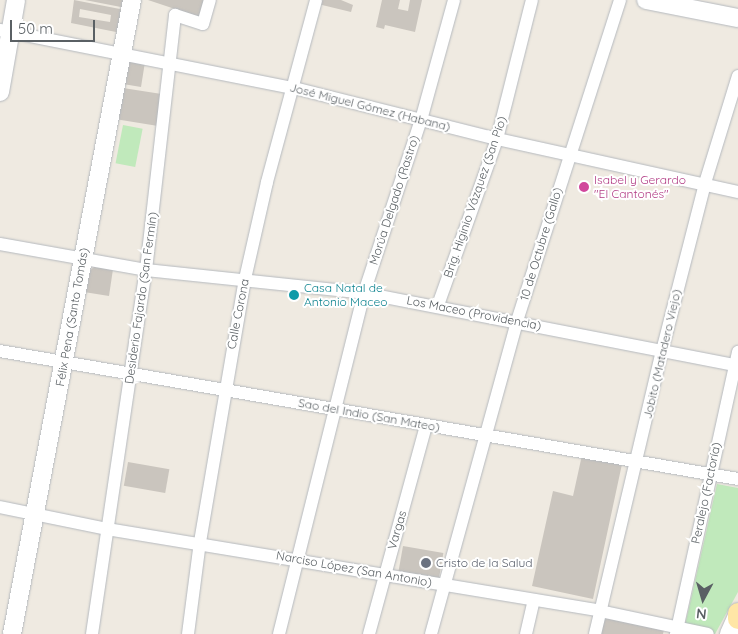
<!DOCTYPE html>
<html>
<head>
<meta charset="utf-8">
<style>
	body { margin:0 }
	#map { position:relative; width:738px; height:634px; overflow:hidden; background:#efeae1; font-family:Quicksand,sans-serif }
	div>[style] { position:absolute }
	.green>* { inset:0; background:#c0e9bb; transform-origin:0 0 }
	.building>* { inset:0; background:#cac5be; transform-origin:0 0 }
	.roads { filter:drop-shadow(0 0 1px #b5b9be) drop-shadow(0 0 1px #b5b9be) }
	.street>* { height:12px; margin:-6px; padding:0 6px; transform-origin:6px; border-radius:6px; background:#fff }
	.secondary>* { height:18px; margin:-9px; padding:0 9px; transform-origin:9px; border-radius:9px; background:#fff }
	.primary>* { height:20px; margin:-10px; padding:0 10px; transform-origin:10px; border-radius:10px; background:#ffe6a6 }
	.dots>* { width:14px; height:14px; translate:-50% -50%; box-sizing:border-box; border:2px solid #fff; border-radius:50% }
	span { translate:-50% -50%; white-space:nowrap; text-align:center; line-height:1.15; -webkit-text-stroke:4px #fff; paint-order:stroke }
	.street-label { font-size:12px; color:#5a6064 }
	.hotel-label { font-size:12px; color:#b23c85 }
	.left { translate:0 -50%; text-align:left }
	.culture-label { font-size:12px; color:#0d838f }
	.worship-label { font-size:12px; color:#5b616d }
	.north { position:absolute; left:678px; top:574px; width:50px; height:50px; -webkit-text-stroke:4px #fff; paint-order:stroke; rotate:186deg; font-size:14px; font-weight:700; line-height:20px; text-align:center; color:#5a6064 }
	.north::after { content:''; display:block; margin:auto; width:18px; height:22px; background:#5a6064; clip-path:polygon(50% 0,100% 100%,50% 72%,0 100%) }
	.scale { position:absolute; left:10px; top:20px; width:85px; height:22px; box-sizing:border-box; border:2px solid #5a6064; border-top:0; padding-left:6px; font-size:15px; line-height:18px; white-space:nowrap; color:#5a6064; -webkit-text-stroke:4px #fff; paint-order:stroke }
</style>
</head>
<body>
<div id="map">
	<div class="green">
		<div style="left:123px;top:125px;width:20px;height:39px;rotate:11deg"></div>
		<div style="clip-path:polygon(717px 484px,738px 488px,738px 592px,715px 634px,683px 634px)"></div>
	</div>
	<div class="building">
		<div style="clip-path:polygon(evenodd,74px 0,125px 10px,121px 33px,71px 23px,74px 0,80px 9px,111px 15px,110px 22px,79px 17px,80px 9px)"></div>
		<div style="clip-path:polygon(85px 0,127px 0,126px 8px)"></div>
		<div style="clip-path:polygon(148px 0,204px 0,199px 17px)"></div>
		<div style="clip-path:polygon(319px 0,341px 0,353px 5px,351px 12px,318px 4px)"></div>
		<div style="clip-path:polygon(382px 0,400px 0,398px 9px,408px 11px,410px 0,422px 0,415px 32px,385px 25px,384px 29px,376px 27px)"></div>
		<div style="clip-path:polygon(132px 59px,145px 62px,141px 87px,123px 84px,127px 65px)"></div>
		<div style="left:123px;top:88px;width:39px;height:32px;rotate:9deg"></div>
		<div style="clip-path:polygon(94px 267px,113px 269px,109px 296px,84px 292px,87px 273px)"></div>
		<div style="clip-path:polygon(582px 455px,622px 464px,593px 599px,532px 586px,553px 491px,573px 496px)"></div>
		<div style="left:128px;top:462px;width:42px;height:24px;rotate:10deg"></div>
		<div style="left:403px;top:546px;width:41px;height:28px;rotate:10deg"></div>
		<div style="clip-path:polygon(602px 616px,664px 629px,663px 634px,598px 634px)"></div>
	</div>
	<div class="roads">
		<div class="street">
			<div style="left:0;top:30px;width:300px;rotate:11.2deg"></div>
			<div style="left:294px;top:88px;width:209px;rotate:14.1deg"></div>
			<div style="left:497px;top:139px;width:247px;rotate:12.4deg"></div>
			<div style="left:0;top:244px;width:148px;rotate:10.1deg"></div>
			<div style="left:146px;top:270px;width:219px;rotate:6deg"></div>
			<div style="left:364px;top:293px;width:381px;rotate:11deg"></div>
			<div style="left:438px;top:305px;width:176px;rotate:-70.4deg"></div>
			<div style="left:497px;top:139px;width:143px;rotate:-75.9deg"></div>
			<div style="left:0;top:351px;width:749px;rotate:9.84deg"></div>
			<div style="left:0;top:507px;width:109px;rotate:11.6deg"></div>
			<div style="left:107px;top:529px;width:500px;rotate:9.4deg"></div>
			<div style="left:600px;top:611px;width:110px;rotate:12deg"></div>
			<div style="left:92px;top:634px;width:368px;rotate:-81.6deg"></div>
			<div style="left:146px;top:270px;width:257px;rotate:-83.5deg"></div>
			<div style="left:175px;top:15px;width:29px;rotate:18deg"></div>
			<div style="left:203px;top:24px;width:25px;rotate:-74deg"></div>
			<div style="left:188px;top:634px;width:93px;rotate:-82.6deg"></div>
			<div style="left:200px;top:542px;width:267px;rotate:-80.3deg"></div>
			<div style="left:245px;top:279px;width:99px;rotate:-77.2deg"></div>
			<div style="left:267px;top:182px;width:188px;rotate:-74.9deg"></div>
			<div style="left:279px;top:634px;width:351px;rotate:-76deg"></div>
			<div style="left:364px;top:293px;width:182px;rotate:-71.8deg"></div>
			<div style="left:421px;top:120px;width:124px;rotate:-74.6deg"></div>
			<div style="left:369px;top:634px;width:216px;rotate:-74.7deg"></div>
			<div style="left:431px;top:634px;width:325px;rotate:-74.6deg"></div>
			<div style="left:517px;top:321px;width:337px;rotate:-72.2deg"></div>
			<div style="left:526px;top:634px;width:35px;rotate:-77deg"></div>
			<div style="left:595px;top:634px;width:291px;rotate:-76.7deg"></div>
			<div style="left:662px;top:351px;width:173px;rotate:-75.6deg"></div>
			<div style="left:705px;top:183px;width:112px;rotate:-72.9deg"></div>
			<div style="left:676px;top:634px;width:289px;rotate:-77.6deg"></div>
		</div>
		<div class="secondary">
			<div style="left:646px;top:0;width:94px;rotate:11.1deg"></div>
			<div style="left:0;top:92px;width:93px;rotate:-80.1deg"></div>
			<div style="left:12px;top:634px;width:645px;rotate:-79.28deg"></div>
			<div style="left:729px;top:634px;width:20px;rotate:-66deg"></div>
		</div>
		<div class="primary">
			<div style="left:738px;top:613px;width:6px;rotate:90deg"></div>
		</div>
	</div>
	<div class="dots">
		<div style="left:584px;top:187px;background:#d1479c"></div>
		<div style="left:294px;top:295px;background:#0f9aa8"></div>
		<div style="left:426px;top:563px;background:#6b7280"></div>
	</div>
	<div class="street-label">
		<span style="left:370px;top:107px;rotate:14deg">José Miguel Gómez (Habana)</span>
		<span style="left:475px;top:197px;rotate:-71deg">Brig. Higinio Vázquez (San Pío)</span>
		<span style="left:394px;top:200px;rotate:-72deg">Morúa Delgado (Rastro)</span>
		<span style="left:541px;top:244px;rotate:-73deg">10 de Octubre (Gallo)</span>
		<span style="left:141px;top:298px;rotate:-82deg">Desiderio Fajardo (San Fermín)</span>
		<span style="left:474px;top:313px;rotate:11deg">Los Maceo (Providencia)</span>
		<span style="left:238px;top:314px;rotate:-79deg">Calle Corona</span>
		<span style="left:72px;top:317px;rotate:-80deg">Félix Pena (Santo Tomás)</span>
		<span style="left:662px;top:354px;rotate:-77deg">Jobito (Matadero Viejo)</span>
		<span style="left:369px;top:415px;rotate:10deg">Sao del Indio (San Mateo)</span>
		<span style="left:706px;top:493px;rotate:-78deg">Peralejo (Factoría)</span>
		<span style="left:397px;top:530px;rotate:-74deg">Vargas</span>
		<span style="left:354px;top:569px;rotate:10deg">Narciso López (San Antonio)</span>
	</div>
	<div class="hotel-label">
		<span class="left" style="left:594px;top:187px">Isabel y Gerardo<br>"El Cantonés"</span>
	</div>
	<div class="culture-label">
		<span class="left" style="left:304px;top:295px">Casa Natal de<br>Antonio Maceo</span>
	</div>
	<div class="worship-label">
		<span class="left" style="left:436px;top:563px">Cristo de la Salud</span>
	</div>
	<div class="north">N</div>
	<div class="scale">50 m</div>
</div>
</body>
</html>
